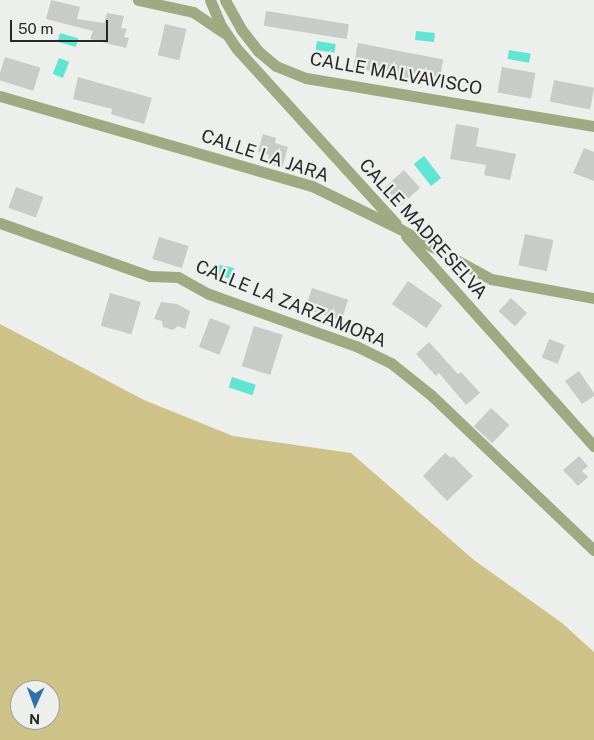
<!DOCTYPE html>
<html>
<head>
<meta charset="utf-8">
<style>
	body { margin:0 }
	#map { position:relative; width:594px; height:740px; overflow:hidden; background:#edefec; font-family:"Public Sans",sans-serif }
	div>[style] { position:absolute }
	.green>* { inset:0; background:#cfc289 }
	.water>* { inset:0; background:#61e5d3; transform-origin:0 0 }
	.building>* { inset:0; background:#c7ccc9; transform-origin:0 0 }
	.minor>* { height:11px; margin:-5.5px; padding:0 5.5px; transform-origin:5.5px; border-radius:5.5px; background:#a1a983 }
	span { translate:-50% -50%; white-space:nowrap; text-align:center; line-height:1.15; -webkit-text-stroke:4.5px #edefec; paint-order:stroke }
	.street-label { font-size:18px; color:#262726 }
	.north { position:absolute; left:10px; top:680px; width:50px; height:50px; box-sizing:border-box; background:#edefec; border:1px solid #9d9f9d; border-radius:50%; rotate:182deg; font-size:14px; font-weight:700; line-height:20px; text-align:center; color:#262726 }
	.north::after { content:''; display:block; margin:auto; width:18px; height:22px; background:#3171a8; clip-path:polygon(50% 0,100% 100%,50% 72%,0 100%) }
	.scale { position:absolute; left:10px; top:20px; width:98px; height:22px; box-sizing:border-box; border:2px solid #262726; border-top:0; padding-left:6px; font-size:15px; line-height:18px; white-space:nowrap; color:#262726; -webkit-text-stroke:4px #edefec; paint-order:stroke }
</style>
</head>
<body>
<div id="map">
	<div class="green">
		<div style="clip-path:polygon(evenodd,0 324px,144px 400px,233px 436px,351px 453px,474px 560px,562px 623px,594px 652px,594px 740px,0 740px,0 324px,20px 690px,50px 690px,50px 720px,20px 720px,20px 690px)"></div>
	</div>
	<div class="water">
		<div style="left:416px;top:31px;width:19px;height:9px;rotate:6deg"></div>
		<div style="left:60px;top:33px;width:19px;height:9px;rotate:16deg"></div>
		<div style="left:317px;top:41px;width:19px;height:9px;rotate:9deg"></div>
		<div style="left:509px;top:50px;width:22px;height:9px;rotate:10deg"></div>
		<div style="left:59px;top:58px;width:11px;height:17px;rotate:22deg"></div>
		<div style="left:424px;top:156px;width:28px;height:13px;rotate:52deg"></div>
		<div style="clip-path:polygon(216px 264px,234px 268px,231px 279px,214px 274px)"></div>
		<div style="left:232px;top:377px;width:25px;height:11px;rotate:18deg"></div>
	</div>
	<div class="building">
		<div style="clip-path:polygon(51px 0,80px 7px,77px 19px,104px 23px,107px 13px,124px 16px,121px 28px,127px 29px,124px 37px,129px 38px,126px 48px,90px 39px,93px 31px,46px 19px)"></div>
		<div style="left:266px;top:11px;width:84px;height:15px;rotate:9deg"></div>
		<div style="left:165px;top:24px;width:22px;height:32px;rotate:13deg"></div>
		<div style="left:358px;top:43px;width:87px;height:25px;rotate:11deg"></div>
		<div style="left:5px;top:57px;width:37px;height:24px;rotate:17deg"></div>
		<div style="left:502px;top:67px;width:34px;height:26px;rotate:10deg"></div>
		<div style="clip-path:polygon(78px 77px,152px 98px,144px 124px,111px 114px,112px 109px,73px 99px)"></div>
		<div style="left:554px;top:80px;width:41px;height:22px;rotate:11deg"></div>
		<div style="clip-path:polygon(456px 124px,479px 128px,476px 146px,516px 154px,510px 180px,484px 175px,486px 165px,450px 159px)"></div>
		<div style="clip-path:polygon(263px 134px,276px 138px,275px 143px,288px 147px,282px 168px,267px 163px,269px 155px,258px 152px)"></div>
		<div style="clip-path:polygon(584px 148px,594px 152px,594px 181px,573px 173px)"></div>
		<div style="left:404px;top:170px;width:24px;height:26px;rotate:48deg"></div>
		<div style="left:16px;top:187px;width:29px;height:22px;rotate:20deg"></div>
		<div style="left:525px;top:234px;width:29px;height:32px;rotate:12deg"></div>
		<div style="left:159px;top:237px;width:31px;height:23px;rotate:17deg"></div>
		<div style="left:408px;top:281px;width:42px;height:28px;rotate:35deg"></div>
		<div style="left:312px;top:288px;width:38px;height:22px;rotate:18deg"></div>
		<div style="left:110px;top:293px;width:32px;height:34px;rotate:16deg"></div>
		<div style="left:511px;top:298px;width:22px;height:18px;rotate:43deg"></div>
		<div style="clip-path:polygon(161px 302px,177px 304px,190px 311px,185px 329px,178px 326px,173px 330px,163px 327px,162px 321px,154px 319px)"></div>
		<div style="left:210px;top:318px;width:22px;height:31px;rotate:21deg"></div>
		<div style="left:254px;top:326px;width:30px;height:42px;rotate:17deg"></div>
		<div style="left:549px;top:339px;width:17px;height:20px;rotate:21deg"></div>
		<div style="clip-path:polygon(429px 342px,458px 374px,461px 372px,480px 393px,466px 405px,439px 373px,436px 376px,416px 354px)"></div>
		<div style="clip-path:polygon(579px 371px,594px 393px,594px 396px,582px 404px,565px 381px)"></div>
		<div style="left:491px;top:408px;width:25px;height:25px;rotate:43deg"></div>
		<div style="clip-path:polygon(445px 453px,451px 458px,453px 456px,473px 476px,447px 501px,423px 476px)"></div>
		<div style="clip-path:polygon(579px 456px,588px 466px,582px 471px,588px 477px,578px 486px,563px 470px)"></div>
	</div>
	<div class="minor">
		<div style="left:138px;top:0;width:56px;rotate:12.3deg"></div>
		<div style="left:193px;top:12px;width:37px;rotate:34deg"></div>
		<div style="left:210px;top:0;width:26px;rotate:67deg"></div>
		<div style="left:220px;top:24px;width:30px;rotate:56deg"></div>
		<div style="left:237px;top:49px;width:236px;rotate:47.7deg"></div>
		<div style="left:225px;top:0;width:33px;rotate:61deg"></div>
		<div style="left:241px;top:29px;width:28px;rotate:52deg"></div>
		<div style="left:258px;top:51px;width:23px;rotate:40deg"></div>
		<div style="left:276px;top:66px;width:32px;rotate:22deg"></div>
		<div style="left:306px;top:78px;width:292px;rotate:9.5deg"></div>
		<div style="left:0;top:96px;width:325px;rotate:16.1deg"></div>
		<div style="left:312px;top:186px;width:98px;rotate:26deg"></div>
		<div style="left:400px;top:229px;width:104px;rotate:28.8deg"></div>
		<div style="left:491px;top:279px;width:105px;rotate:10.5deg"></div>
		<div style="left:0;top:223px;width:159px;rotate:19.5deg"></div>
		<div style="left:150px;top:276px;width:28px;rotate:2deg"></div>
		<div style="left:178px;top:277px;width:35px;rotate:29deg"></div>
		<div style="left:209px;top:294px;width:156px;rotate:19.5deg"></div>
		<div style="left:356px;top:346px;width:39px;rotate:26deg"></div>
		<div style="left:391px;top:363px;width:51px;rotate:38.7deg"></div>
		<div style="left:431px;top:395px;width:225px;rotate:43.6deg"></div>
		<div style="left:406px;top:236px;width:282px;rotate:48.2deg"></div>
	</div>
	<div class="street-label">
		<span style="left:396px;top:74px;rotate:10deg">CALLE MALVAVISCO</span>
		<span style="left:265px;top:156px;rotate:18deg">CALLE LA JARA</span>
		<span style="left:423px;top:229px;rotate:48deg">CALLE MADRESELVA</span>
		<span style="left:291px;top:304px;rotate:22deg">CALLE LA ZARZAMORA</span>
	</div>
	<div class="north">N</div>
	<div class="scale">50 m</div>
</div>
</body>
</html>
